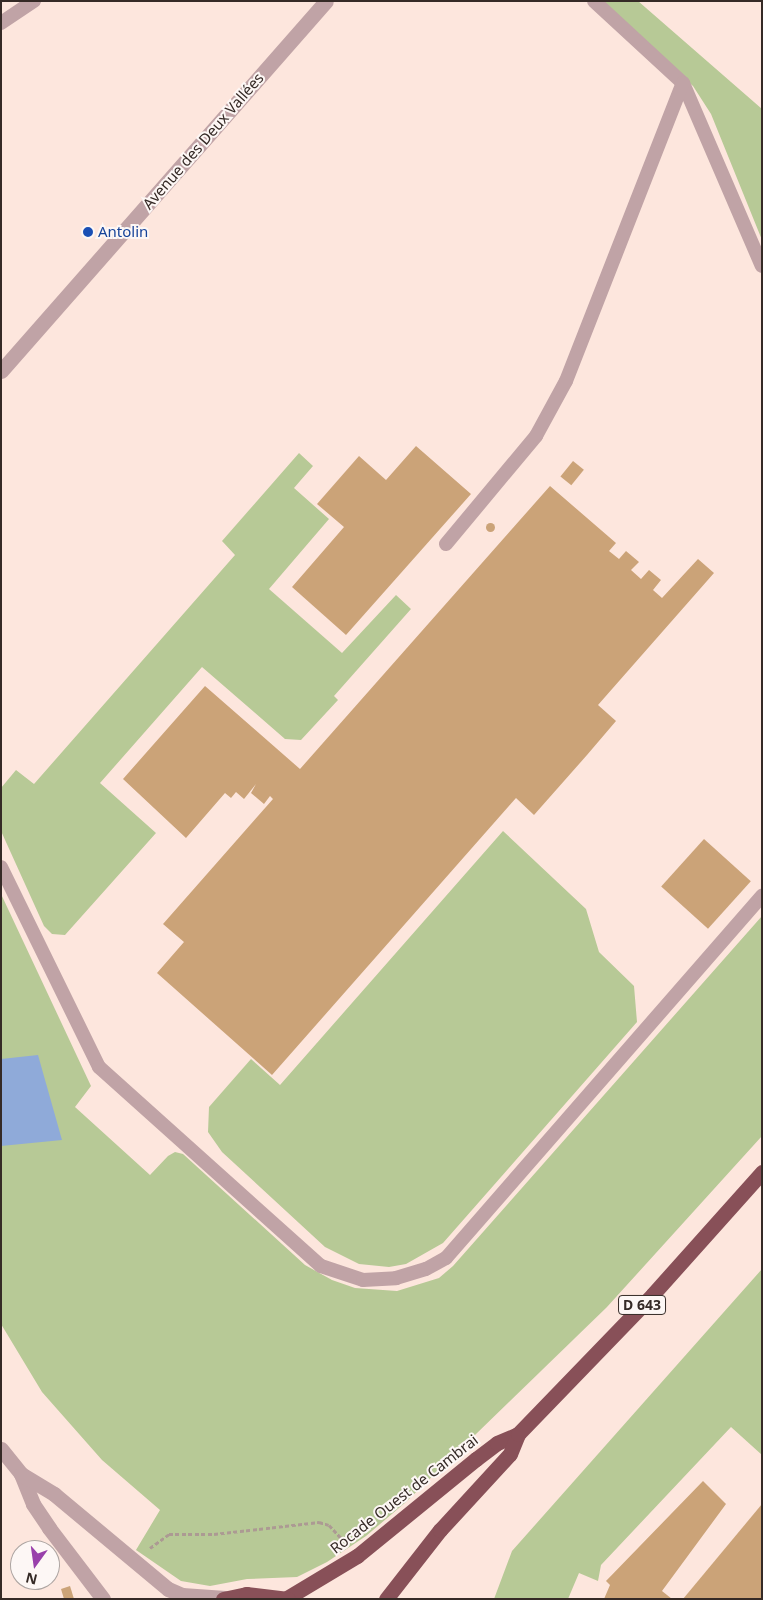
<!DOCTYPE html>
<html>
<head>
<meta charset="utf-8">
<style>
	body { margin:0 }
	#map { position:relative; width:763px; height:1600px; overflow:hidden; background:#fde6dd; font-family:"Noto Sans",sans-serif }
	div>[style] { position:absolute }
	.green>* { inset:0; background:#b7c996 }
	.water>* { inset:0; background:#8faad9 }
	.building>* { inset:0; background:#cba378; transform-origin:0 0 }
	.round { border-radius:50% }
	.path>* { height:3px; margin-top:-1.5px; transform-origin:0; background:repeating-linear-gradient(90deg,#ac9a93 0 4px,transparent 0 6.5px) }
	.lane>* { height:14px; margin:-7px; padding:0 7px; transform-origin:7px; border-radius:7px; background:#c0a3a6 }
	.street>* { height:15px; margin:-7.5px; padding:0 7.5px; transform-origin:7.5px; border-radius:7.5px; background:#c0a3a6 }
	.highway>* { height:15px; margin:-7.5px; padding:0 7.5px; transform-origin:7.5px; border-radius:7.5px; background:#885058 }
	.dots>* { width:14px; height:14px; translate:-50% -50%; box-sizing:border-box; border:2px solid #fdf7f5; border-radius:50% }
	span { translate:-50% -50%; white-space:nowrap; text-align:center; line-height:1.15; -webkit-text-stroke:4px #fdf7f5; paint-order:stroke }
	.shield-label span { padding:1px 4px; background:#fdf7f5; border:1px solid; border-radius:4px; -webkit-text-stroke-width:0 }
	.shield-label { font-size:14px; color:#352a26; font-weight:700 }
	.street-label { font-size:15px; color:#352a26 }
	.transit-label { font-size:15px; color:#164399 }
	.left { translate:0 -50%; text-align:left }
	.frame { position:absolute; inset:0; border:2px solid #352a26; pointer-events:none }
	.north { position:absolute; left:10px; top:1540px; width:50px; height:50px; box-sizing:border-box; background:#fdf7f5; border:1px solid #ada5a2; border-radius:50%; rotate:194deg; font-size:14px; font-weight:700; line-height:20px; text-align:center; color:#352a26 }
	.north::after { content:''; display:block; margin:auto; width:18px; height:22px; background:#9940ab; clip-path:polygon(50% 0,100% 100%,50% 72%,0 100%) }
</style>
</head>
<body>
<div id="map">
	<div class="green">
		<div style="clip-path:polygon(597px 1px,638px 1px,762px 109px,762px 240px,711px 114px,693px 86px)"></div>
		<div style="clip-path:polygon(299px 453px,313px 466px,294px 488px,329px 519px,269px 589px,342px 653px,396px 595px,411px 609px,334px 696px,338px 700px,301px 740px,285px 739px,202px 667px,100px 783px,156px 833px,65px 935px,52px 934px,44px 926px,1px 831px,1px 788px,16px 770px,34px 784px,235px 555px,222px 541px)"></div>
		<div style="clip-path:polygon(503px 831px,586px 909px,599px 952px,634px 986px,637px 1022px,443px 1243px,406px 1264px,389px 1267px,359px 1264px,325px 1247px,222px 1152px,208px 1132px,209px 1107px,251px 1059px,280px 1085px)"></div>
		<div style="clip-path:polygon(1px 894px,91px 1086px,75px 1107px,150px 1175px,168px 1156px,175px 1152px,183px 1154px,305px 1265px,332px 1280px,355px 1288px,397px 1291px,439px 1278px,453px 1266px,762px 916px,762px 1136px,607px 1307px,406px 1502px,366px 1536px,327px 1562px,297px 1577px,247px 1579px,210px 1586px,181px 1581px,136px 1550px,160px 1510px,102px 1460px,42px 1392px,1px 1324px)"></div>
		<div style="clip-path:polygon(762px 1269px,762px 1455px,731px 1427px,601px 1565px,598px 1581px,579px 1573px,568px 1599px,494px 1599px,512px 1551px)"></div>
	</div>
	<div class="water">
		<div style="clip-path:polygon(38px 1055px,62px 1140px,1px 1146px,1px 1059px)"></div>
	</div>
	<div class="building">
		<div style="clip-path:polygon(416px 446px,471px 494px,346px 635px,292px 587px,344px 527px,317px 504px,359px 456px,386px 480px)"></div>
		<div style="left:573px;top:461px;width:14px;height:20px;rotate:39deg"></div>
		<div style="clip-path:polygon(550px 486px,616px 543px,609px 551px,619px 559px,626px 551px,639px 562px,631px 570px,641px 579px,649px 570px,661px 580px,653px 590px,662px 598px,698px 559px,714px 573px,598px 705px,616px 721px,587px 755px,534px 815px,516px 798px,272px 1075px,157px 973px,184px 942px,163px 924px,273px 799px,270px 796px,264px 804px,251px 793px,256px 784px,244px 799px,236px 792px,231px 798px,225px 793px,186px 838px,123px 779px,205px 686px,300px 769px)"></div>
		<div class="round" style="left:485.5px;top:522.5px;width:9px;height:9px"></div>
		<div style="left:704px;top:839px;width:63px;height:64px;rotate:42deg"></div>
		<div style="clip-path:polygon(703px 1481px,726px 1504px,662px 1591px,672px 1599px,604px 1599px,610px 1585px,606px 1581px)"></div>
		<div style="clip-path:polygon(762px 1504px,762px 1599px,683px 1599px)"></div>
		<div style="clip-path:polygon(70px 1586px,74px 1599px,64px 1599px,61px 1589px)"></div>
	</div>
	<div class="path">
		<div style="left:150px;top:1548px;width:24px;rotate:-36deg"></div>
		<div style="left:169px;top:1534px;width:45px"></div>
		<div style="left:214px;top:1534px;width:106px;rotate:-6.5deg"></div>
		<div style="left:319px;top:1522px;width:10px;rotate:17deg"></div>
		<div style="left:329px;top:1525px;width:21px;rotate:47deg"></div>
	</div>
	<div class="lane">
		<div style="left:594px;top:1px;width:121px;rotate:42.7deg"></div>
		<div style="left:683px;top:83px;width:199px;rotate:66.7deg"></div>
		<div style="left:1px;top:23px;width:40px;rotate:-34deg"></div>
		<div style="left:446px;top:544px;width:141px;rotate:-50.2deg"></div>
		<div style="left:536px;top:436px;width:63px;rotate:-61.4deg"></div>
		<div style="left:566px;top:381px;width:320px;rotate:-68.6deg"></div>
		<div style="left:1px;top:867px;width:223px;rotate:63.9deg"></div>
		<div style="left:99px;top:1067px;width:298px;rotate:41.9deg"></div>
		<div style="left:321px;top:1266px;width:44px;rotate:18.4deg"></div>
		<div style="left:363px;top:1280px;width:33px;rotate:-3deg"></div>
		<div style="left:396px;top:1278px;width:31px;rotate:-17deg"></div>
		<div style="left:426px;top:1269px;width:23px;rotate:-29deg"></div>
		<div style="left:446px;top:1258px;width:481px;rotate:-48.9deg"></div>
	</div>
	<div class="street">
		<div style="left:1px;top:371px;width:492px;rotate:-48.7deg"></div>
		<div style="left:1px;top:1449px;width:32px;rotate:51deg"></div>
		<div style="left:21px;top:1474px;width:32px;rotate:68deg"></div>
		<div style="left:33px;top:1504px;width:29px;rotate:56deg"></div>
		<div style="left:49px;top:1528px;width:89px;rotate:52.7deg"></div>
		<div style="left:21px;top:1474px;width:39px;rotate:31deg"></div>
		<div style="left:54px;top:1494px;width:148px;rotate:39.8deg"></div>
		<div style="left:168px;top:1589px;width:15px;rotate:23deg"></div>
		<div style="left:182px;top:1595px;width:43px;rotate:4deg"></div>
	</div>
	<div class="highway">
		<div style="left:287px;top:1598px;width:82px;rotate:-31deg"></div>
		<div style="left:357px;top:1556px;width:154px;rotate:-39.2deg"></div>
		<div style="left:476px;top:1459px;width:26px;rotate:-37deg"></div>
		<div style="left:497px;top:1443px;width:23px;rotate:-23deg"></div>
		<div style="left:223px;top:1599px;width:24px;rotate:-12deg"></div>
		<div style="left:246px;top:1594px;width:42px;rotate:6.8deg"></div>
		<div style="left:386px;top:1599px;width:88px;rotate:-52deg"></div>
		<div style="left:440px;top:1530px;width:103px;rotate:-47.4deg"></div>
		<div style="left:510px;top:1454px;width:22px;rotate:-68deg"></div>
		<div style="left:518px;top:1434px;width:194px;rotate:-46deg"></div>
		<div style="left:653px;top:1294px;width:164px;rotate:-48.2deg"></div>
	</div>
	<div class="dots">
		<div style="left:88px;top:232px;background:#1a4fb4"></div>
	</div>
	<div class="shield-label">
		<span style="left:642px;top:1305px">D 643</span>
	</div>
	<div class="street-label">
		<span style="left:203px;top:141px;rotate:-49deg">Avenue des Deux Vallées</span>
		<span style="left:404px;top:1494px;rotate:-38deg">Rocade Ouest de Cambrai</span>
	</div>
	<div class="transit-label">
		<span class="left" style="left:98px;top:232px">Antolin</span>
	</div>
	<div class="frame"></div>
	<div class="north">N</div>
</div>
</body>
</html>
